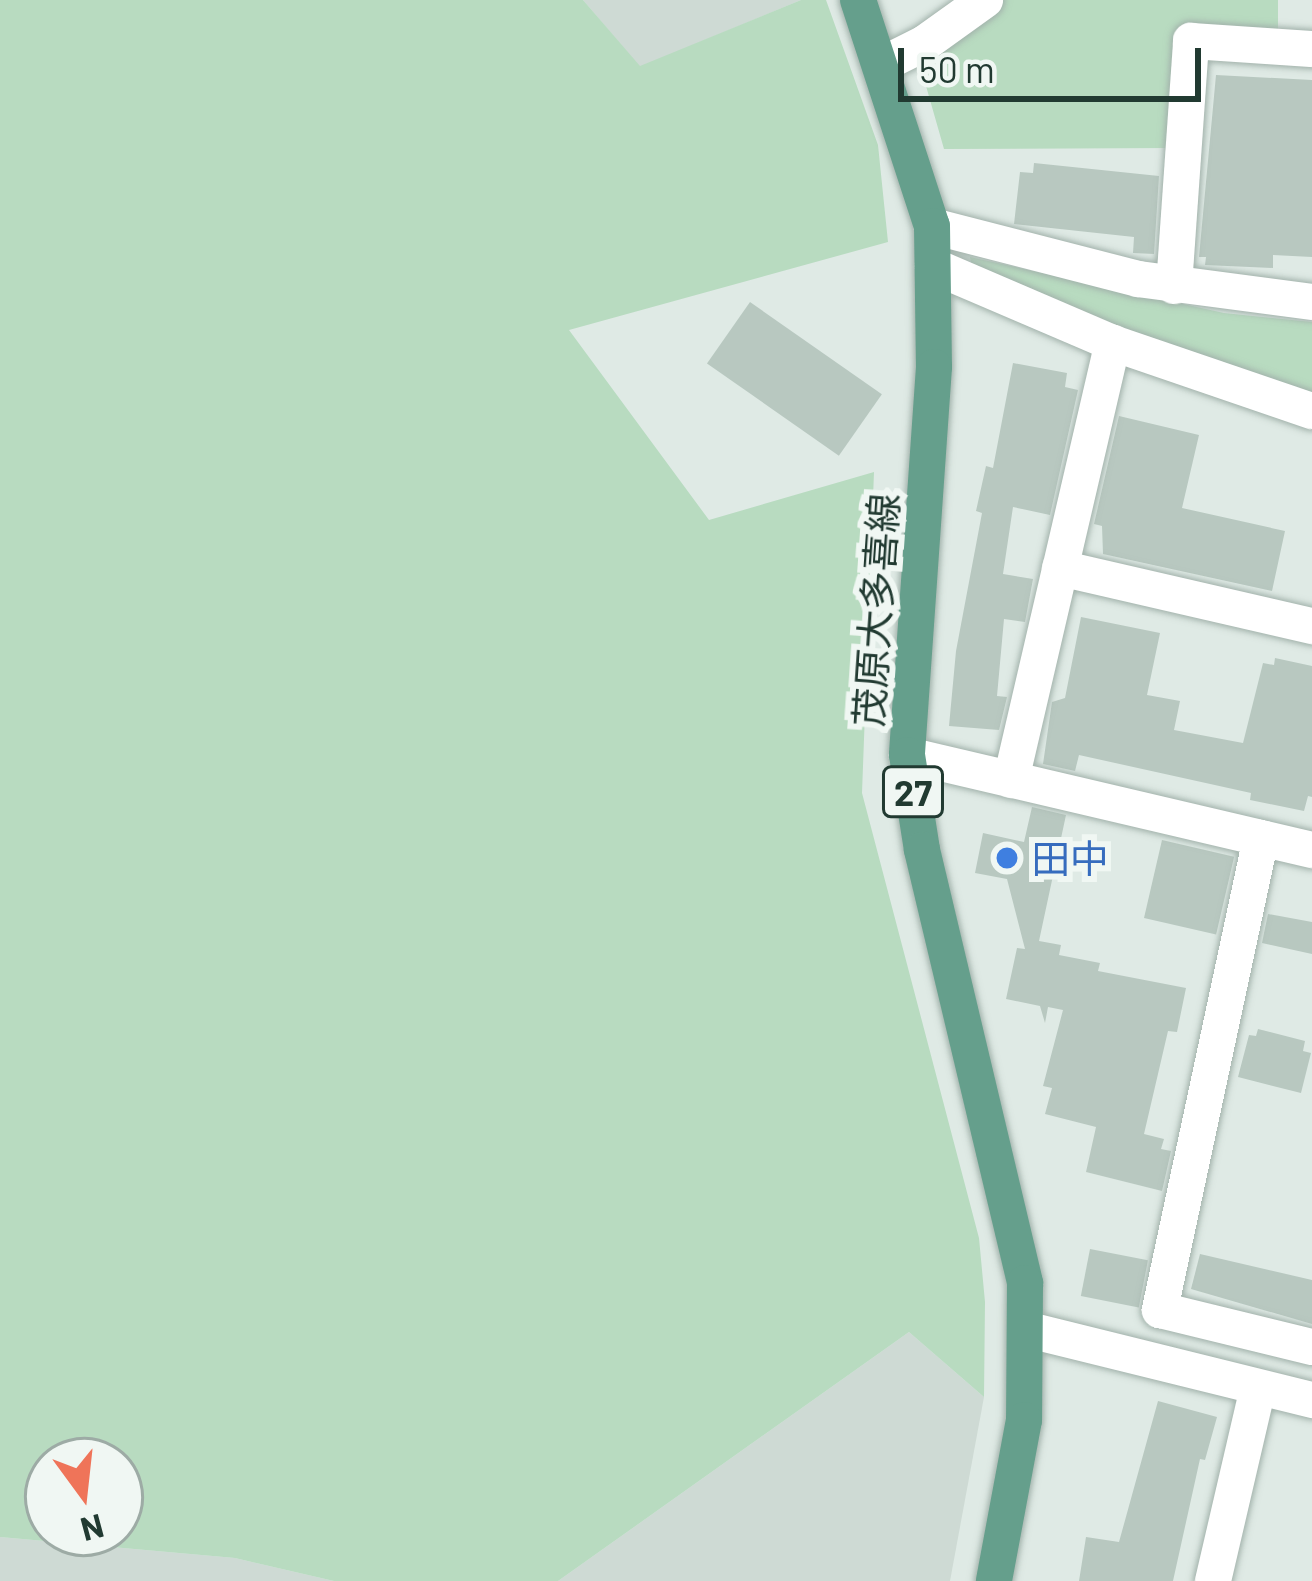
<!DOCTYPE html>
<html>
<head>
<meta charset="utf-8">
<style>
	body { margin:0 }
	#map { position:relative; width:1312px; height:1581px; overflow:hidden; background:#dfeae5; font-family:Barlow,"Noto Sans JP",sans-serif }
	div>[style] { position:absolute }
	.built>* { inset:0; background:#cedad4 }
	.green>* { inset:0; background:#b8dbc0 }
	.building>* { inset:0; background:#b8c8c0; transform-origin:0 0 }
	.roads { filter:drop-shadow(0 0 3px #a2b2ab) drop-shadow(0 0 3px #a2b2ab) }
	.minor>* { height:36px; margin:-18px; padding:0 18px; transform-origin:18px; border-radius:18px; background:#fff }
	.major>* { height:36px; margin:-18px; padding:0 18px; transform-origin:18px; border-radius:18px; background:#659f8c }
	.dots>* { width:33px; height:33px; translate:-50% -50%; box-sizing:border-box; border:6px solid #f0f7f3; border-radius:50% }
	span { translate:-50% -50%; white-space:nowrap; text-align:center; line-height:1.15; -webkit-text-stroke:12px #f0f7f3; paint-order:stroke }
	.shield-label span { padding:3px 9px; background:#f0f7f3; border:3px solid; border-radius:9px; -webkit-text-stroke-width:0 }
	.shield-label { font-size:36px; color:#213a31; font-weight:700 }
	.street-label { font-size:39px; color:#213a31 }
	.shop-label { font-size:39px; color:#366cbe }
	.left { translate:0 -50%; text-align:left }
	.north { position:absolute; left:24px; top:1437px; width:120px; height:120px; box-sizing:border-box; background:#f0f7f3; border:3px solid #9daba5; border-radius:50%; rotate:165deg; font-size:33px; font-weight:700; line-height:48px; text-align:center; color:#213a31 }
	.north::after { content:''; display:block; margin:auto; width:42px; height:54px; background:#ef7459; clip-path:polygon(50% 0,100% 100%,50% 72%,0 100%) }
	.scale { position:absolute; left:898px; top:48px; width:303px; height:54px; box-sizing:border-box; border:6px solid #213a31; border-top:0; padding-left:15px; font-size:36px; line-height:42px; white-space:nowrap; color:#213a31; -webkit-text-stroke:9px #f0f7f3; paint-order:stroke }
</style>
</head>
<body>
<div id="map">
	<div class="built">
		<div style="clip-path:polygon(583px 0,801px 0,640px 67px)"></div>
		<div style="clip-path:polygon(909px 1332px,984px 1397px,950px 1581px,558px 1581px)"></div>
		<div style="clip-path:polygon(0 1537px,235px 1558px,334px 1581px,0 1581px)"></div>
	</div>
	<div class="green">
		<div style="clip-path:polygon(evenodd,0 0,583px 0,640px 66px,801px 0,826px 0,878px 145px,888px 242px,569px 330px,709px 520px,874px 472px,862px 793px,979px 1238px,985px 1302px,984px 1397px,909px 1332px,558px 1581px,334px 1581px,235px 1558px,0 1537px,0 0,48px 1461px,120px 1461px,120px 1533px,48px 1533px,48px 1461px)"></div>
		<div style="clip-path:polygon(998px 0,1278px 0,1278px 32px,1182px 28px,1171px 148px,944px 149px,918px 58px)"></div>
		<div style="clip-path:polygon(970px 257px,1224px 313px,1312px 322px,1312px 400px,973px 274px)"></div>
	</div>
	<div class="building">
		<div style="clip-path:polygon(1216px 75px,1312px 80px,1312px 257px,1273px 255px,1273px 268px,1205px 265px,1206px 257px,1199px 257px)"></div>
		<div style="clip-path:polygon(1034px 163px,1159px 176px,1154px 254px,1133px 253px,1134px 237px,1014px 224px,1020px 172px,1033px 173px)"></div>
		<div style="left:750px;top:302px;width:161px;height:75px;rotate:35deg"></div>
		<div style="clip-path:polygon(1013px 363px,1067px 373px,1065px 387px,1078px 390px,1050px 515px,1013px 507px,1003px 574px,1033px 579px,1025px 622px,1004px 619px,997px 696px,1007px 697px,999px 730px,949px 726px,956px 651px,982px 513px,976px 511px,986px 466px,993px 468px)"></div>
		<div style="clip-path:polygon(1119px 416px,1199px 435px,1182px 508px,1285px 531px,1272px 591px,1103px 554px,1102px 526px,1094px 524px)"></div>
		<div style="clip-path:polygon(1081px 617px,1160px 633px,1147px 695px,1180px 701px,1174px 730px,1243px 743px,1263px 663px,1274px 665px,1275px 658px,1312px 666px,1312px 797px,1308px 796px,1304px 811px,1250px 800px,1251px 793px,1079px 755px,1075px 771px,1043px 764px,1052px 702px,1065px 698px)"></div>
		<div style="clip-path:polygon(1032px 807px,1066px 815px,1039px 941px,1061px 945px,1059px 955px,1100px 963px,1098px 971px,1186px 988px,1177px 1032px,1168px 1031px,1144px 1134px,1164px 1139px,1161px 1149px,1171px 1151px,1162px 1191px,1086px 1172px,1096px 1127px,1045px 1114px,1052px 1088px,1043px 1086px,1063px 1010px,1048px 1007px,1045px 1023px,1040px 1006px,1006px 999px,1017px 948px,1025px 949px,1007px 879px,975px 873px,983px 833px,1024px 842px)"></div>
		<div style="left:1162px;top:840px;width:74px;height:80px;rotate:13deg"></div>
		<div style="clip-path:polygon(1268px 914px,1312px 922px,1312px 954px,1262px 943px)"></div>
		<div style="clip-path:polygon(1258px 1029px,1305px 1041px,1303px 1051px,1311px 1053px,1301px 1093px,1238px 1077px,1249px 1035px,1256px 1036px)"></div>
		<div style="left:1090px;top:1249px;width:59px;height:48px;rotate:11deg"></div>
		<div style="clip-path:polygon(1200px 1254px,1312px 1280px,1312px 1324px,1191px 1289px)"></div>
		<div style="clip-path:polygon(1158px 1401px,1217px 1417px,1205px 1460px,1200px 1459px,1173px 1581px,1079px 1581px,1086px 1537px,1119px 1542px)"></div>
	</div>
	<div class="roads">
		<div class="minor">
			<div style="left:881px;top:65px;width:49px;rotate:-26.6deg"></div>
			<div style="left:925px;top:43px;width:74px;rotate:-35.6deg"></div>
			<div style="left:932px;top:226px;width:213px;rotate:14.4deg"></div>
			<div style="left:1138px;top:279px;width:176px;rotate:7.5deg"></div>
			<div style="left:933px;top:266px;width:196px;rotate:23.2deg"></div>
			<div style="left:1113px;top:343px;width:210px;rotate:18.9deg"></div>
			<div style="left:1174px;top:286px;width:246px;rotate:-86deg"></div>
			<div style="left:1191px;top:41px;width:121px;rotate:3.8deg"></div>
			<div style="left:1060px;top:568px;width:259px;rotate:13deg"></div>
			<div style="left:907px;top:755px;width:416px;rotate:13.2deg"></div>
			<div style="left:1011px;top:780px;width:449px;rotate:-76.9deg"></div>
			<div style="left:1261px;top:838px;width:483px;rotate:102.1deg"></div>
			<div style="left:1160px;top:1310px;width:156px;rotate:13.7deg"></div>
			<div style="left:1029px;top:1330px;width:292px;rotate:13.9deg"></div>
			<div style="left:1213px;top:1581px;width:198px;rotate:-76.9deg"></div>
		</div>
		<div class="major">
			<div style="left:858px;top:0;width:238px;rotate:71.9deg"></div>
			<div style="left:932px;top:226px;width:141px;rotate:89.2deg"></div>
			<div style="left:934px;top:367px;width:389px;rotate:94deg"></div>
			<div style="left:907px;top:755px;width:96px;rotate:81deg"></div>
			<div style="left:922px;top:850px;width:445px;rotate:76.6deg"></div>
			<div style="left:1025px;top:1283px;width:137px;rotate:90.4deg"></div>
			<div style="left:1024px;top:1420px;width:164px;rotate:100.6deg"></div>
		</div>
	</div>
	<div class="dots">
		<div style="left:1007px;top:858px;background:#3f7fe0"></div>
	</div>
	<div class="shield-label">
		<span style="left:913px;top:792px">27</span>
	</div>
	<div class="street-label">
		<span style="left:876px;top:610px;rotate:-86deg">茂原大多喜線</span>
	</div>
	<div class="shop-label">
		<span class="left" style="left:1031px;top:858px">田中</span>
	</div>
	<div class="north">N</div>
	<div class="scale">50 m</div>
</div>
</body>
</html>
